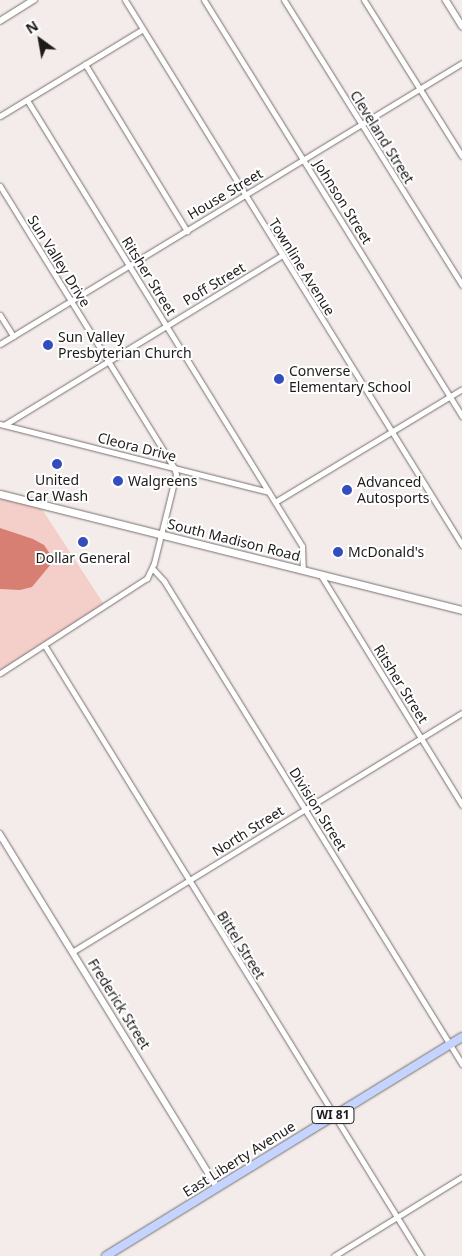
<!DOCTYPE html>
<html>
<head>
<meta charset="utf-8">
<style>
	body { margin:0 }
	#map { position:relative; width:462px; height:1256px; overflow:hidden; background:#f4ecea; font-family:"Noto Sans",sans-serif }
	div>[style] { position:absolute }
	.green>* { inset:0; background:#f4cec8 }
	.water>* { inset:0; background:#d67f72 }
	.roads { filter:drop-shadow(0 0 1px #77706f) drop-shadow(0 0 1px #77706f) }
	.minor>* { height:5px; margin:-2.5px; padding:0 2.5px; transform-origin:2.5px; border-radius:2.5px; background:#fff }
	.tertiary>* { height:5.5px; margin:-2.75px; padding:0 2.75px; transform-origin:2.75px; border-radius:2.75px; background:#fff }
	.secondary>* { height:7px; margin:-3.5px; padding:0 3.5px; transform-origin:3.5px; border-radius:3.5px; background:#fff }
	.primary>* { height:8px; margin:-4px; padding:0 4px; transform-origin:4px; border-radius:4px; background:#c5d4fe }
	.dots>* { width:14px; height:14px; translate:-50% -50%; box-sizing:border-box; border:2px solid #fff; border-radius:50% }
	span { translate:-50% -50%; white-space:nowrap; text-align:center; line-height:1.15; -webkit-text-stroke:4px #fff; paint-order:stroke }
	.shield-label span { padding:1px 4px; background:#fff; border:1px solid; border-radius:4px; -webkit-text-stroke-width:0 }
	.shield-label { font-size:12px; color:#1e1b1b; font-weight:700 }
	.street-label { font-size:14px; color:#1e1b1b }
	.poi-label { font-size:14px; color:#1e1b1b }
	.left { translate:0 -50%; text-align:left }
	.north { position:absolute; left:15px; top:15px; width:50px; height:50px; -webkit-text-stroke:4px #fff; paint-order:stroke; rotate:328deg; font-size:14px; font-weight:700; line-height:20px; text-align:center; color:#1e1b1b }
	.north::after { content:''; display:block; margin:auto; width:18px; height:22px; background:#1e1b1b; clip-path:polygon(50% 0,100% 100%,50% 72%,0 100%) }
</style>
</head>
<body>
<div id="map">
	<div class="green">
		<div style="clip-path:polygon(0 494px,38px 503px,105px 606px,0 673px)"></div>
	</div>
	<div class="water">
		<div style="clip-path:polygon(0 528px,33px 539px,44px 545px,50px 554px,51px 564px,32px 587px,20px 590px,0 589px)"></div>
	</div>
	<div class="roads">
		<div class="minor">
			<div style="left:125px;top:0;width:641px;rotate:58.27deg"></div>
			<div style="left:204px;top:0;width:490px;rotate:58.2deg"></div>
			<div style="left:284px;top:0;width:336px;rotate:58deg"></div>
			<div style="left:364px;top:0;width:184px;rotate:57.9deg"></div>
			<div style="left:85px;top:64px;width:196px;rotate:58.6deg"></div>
			<div style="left:27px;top:100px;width:524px;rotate:58.34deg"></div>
			<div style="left:302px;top:546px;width:24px;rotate:88deg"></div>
			<div style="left:0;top:116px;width:167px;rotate:-31.3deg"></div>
			<div style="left:0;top:186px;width:331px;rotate:58.3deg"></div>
			<div style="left:174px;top:468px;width:6px;rotate:72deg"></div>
			<div style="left:176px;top:474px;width:92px;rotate:103.9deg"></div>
			<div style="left:154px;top:563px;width:17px;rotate:115deg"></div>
			<div style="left:147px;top:578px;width:175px;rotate:147.1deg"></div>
			<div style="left:0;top:315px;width:25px;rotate:58deg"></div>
			<div style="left:0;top:344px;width:541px;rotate:-31.31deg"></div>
			<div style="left:0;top:424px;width:277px;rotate:14.2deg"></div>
			<div style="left:4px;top:425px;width:326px;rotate:-31.4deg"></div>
			<div style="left:275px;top:502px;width:218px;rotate:-31.1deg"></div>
			<div style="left:152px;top:568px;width:18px;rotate:47deg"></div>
			<div style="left:164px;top:581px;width:568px;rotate:58.33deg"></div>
			<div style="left:320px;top:574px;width:271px;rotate:58.4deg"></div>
			<div style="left:45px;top:646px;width:717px;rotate:58.35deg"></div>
			<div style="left:72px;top:952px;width:457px;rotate:-31.5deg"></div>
			<div style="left:334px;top:1256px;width:150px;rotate:-31.7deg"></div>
		</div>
		<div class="tertiary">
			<div style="left:446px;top:0;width:31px;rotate:58deg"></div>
			<div style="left:0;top:21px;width:40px;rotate:-32deg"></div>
			<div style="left:0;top:834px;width:414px;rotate:58.4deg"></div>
		</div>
		<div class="secondary">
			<div style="left:0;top:494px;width:476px;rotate:14.1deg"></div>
		</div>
		<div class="primary">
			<div style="left:106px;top:1256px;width:418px;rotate:-31.6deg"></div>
		</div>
	</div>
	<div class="dots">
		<div style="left:48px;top:345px;background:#334dbe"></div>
		<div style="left:279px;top:379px;background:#334dbe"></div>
		<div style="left:57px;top:464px;background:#334dbe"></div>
		<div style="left:118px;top:481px;background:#334dbe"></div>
		<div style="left:347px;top:490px;background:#334dbe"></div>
		<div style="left:83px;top:542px;background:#334dbe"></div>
		<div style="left:338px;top:552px;background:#334dbe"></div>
	</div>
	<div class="shield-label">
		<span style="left:333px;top:1115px">WI 81</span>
	</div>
	<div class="street-label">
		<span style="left:382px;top:137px;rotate:58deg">Cleveland Street</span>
		<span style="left:225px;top:194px;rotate:-31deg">House Street</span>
		<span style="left:343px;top:202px;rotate:58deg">Johnson Street</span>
		<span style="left:59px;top:261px;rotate:58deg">Sun Valley Drive</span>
		<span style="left:302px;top:267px;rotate:58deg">Townline Avenue</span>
		<span style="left:149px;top:276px;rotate:58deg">Ritsher Street</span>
		<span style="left:214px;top:284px;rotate:-31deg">Poff Street</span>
		<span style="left:137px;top:447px;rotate:14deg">Cleora Drive</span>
		<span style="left:234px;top:540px;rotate:14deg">South Madison Road</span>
		<span style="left:401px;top:684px;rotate:58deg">Ritsher Street</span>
		<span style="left:318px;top:809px;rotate:58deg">Division Street</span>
		<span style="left:248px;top:831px;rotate:-32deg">North Street</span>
		<span style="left:241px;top:945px;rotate:58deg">Bittel Street</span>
		<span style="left:119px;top:1004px;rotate:58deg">Frederick Street</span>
		<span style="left:239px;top:1159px;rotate:-32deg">East Liberty Avenue</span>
	</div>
	<div class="poi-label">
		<span class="left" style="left:58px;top:345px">Sun Valley<br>Presbyterian Church</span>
		<span class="left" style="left:289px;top:379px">Converse<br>Elementary School</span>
		<span style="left:57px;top:488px">United<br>Car Wash</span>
		<span class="left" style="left:128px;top:481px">Walgreens</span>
		<span class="left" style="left:357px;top:490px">Advanced<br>Autosports</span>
		<span class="left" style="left:348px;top:552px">McDonald's</span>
		<span style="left:83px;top:558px">Dollar General</span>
	</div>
	<div class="north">N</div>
</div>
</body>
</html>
